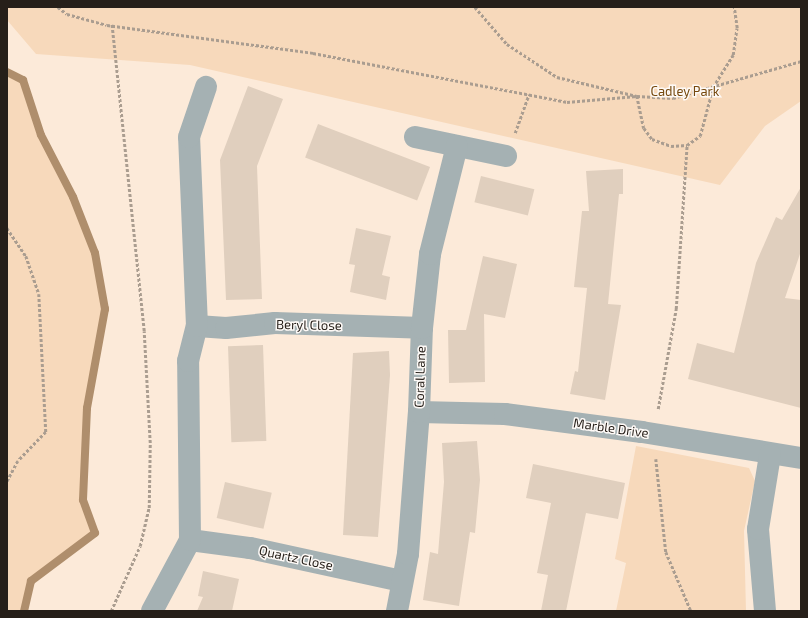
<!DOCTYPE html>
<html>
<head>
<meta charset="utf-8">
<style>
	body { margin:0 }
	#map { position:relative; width:808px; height:618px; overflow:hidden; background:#fcead9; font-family:"Exo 2",sans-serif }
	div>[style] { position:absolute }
	.green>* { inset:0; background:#f7d9bb }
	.stream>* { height:8px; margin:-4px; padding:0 4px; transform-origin:4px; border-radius:4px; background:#af8e6c }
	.building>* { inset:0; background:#e0cfbe; transform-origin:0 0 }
	.path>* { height:2.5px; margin-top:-1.25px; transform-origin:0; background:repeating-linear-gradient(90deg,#aa9d90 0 3px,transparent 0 5px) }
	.minor>* { height:22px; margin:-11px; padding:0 11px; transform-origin:11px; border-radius:11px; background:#a5b1b3 }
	span { translate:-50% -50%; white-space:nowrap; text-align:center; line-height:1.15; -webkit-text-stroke:3px #fefaf7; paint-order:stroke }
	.park-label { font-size:13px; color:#76490e }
	.street-label { font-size:13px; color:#261f19 }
	.frame { position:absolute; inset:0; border:8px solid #261f19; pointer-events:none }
</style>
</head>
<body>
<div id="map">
	<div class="green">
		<div style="clip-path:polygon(7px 7px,801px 7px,801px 101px,765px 126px,720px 185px,190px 65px,36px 54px,7px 20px)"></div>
		<div style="clip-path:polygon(7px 72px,23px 80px,41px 135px,73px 197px,95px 253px,105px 309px,87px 408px,83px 500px,95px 533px,31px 581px,24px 611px,7px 611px)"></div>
		<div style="clip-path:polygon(636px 446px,749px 468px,755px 481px,744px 531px,746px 611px,616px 611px,626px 563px,615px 559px)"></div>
	</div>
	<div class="stream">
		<div style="left:7px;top:72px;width:18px;rotate:27deg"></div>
		<div style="left:23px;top:80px;width:58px;rotate:71.9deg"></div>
		<div style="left:41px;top:135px;width:70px;rotate:62.7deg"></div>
		<div style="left:73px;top:197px;width:60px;rotate:68.6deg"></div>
		<div style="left:95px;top:253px;width:57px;rotate:79.9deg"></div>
		<div style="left:105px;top:309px;width:101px;rotate:100.3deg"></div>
		<div style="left:87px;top:408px;width:92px;rotate:92.5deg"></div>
		<div style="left:83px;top:500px;width:35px;rotate:70deg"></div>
		<div style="left:95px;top:533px;width:80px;rotate:143.1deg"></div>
		<div style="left:31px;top:581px;width:31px;rotate:103deg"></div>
	</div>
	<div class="building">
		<div style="clip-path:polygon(248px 86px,283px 99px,257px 166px,262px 299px,226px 300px,220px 160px)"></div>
		<div style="left:318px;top:124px;width:120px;height:36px;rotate:21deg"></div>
		<div style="clip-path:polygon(623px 169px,623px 194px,619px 194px,608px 304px,621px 305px,605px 400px,570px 394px,575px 371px,578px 372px,587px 288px,574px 287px,582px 211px,589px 211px,586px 171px)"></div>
		<div style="left:481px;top:176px;width:55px;height:27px;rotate:14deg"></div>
		<div style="clip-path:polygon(801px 187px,801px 251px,785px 298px,801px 300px,801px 408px,688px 379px,697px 343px,734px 353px,756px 263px,776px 217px,782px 220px)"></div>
		<div style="clip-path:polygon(356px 228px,391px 236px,382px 275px,390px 277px,386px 300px,350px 292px,355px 265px,349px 264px)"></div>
		<div style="clip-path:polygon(483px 256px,517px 264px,505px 318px,484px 314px,485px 382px,449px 383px,448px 330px,466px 330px)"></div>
		<div style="left:263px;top:345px;width:96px;height:35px;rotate:88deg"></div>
		<div style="clip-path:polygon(389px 351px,390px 375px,378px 537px,343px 535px,353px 353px)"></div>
		<div style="clip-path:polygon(477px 441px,480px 480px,475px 533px,470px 532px,459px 606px,423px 600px,430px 552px,438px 554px,444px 482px,442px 443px)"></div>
		<div style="clip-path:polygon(533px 464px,625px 483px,618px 519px,586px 513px,566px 611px,541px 611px,548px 575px,537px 573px,551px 503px,526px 498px)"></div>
		<div style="left:225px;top:482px;width:48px;height:37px;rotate:13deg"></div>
		<div style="clip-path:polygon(203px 571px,239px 579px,232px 611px,197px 611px,203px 597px,198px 596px)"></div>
	</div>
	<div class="path">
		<div style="left:58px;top:7px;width:11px;rotate:38deg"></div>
		<div style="left:67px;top:14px;width:41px;rotate:15.4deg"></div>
		<div style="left:107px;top:25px;width:208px;rotate:7.7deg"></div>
		<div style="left:313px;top:53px;width:259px;rotate:10.9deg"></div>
		<div style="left:567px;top:102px;width:70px;rotate:-4.9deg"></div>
		<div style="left:637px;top:96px;width:36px;rotate:3deg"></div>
		<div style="left:673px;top:98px;width:133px;rotate:-16.1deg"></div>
		<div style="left:475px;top:7px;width:49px;rotate:49.1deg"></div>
		<div style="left:507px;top:44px;width:60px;rotate:33.4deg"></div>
		<div style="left:557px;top:77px;width:82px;rotate:13.4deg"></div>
		<div style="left:637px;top:96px;width:33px;rotate:78deg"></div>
		<div style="left:644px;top:128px;width:14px;rotate:54deg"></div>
		<div style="left:652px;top:139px;width:20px;rotate:20deg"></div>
		<div style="left:671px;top:146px;width:16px;rotate:-4deg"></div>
		<div style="left:687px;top:145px;width:16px;rotate:-35deg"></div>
		<div style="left:700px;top:136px;width:51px;rotate:-75.1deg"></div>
		<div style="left:713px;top:87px;width:38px;rotate:-58deg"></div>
		<div style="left:733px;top:55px;width:27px;rotate:-82deg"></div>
		<div style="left:737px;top:28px;width:21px;rotate:-98deg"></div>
		<div style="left:515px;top:133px;width:41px;rotate:-70.3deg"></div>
		<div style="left:7px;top:228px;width:34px;rotate:56deg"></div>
		<div style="left:26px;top:256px;width:40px;rotate:71.1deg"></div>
		<div style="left:39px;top:294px;width:138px;rotate:87.1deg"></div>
		<div style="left:46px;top:432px;width:40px;rotate:134deg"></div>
		<div style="left:18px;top:461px;width:24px;rotate:118deg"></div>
		<div style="left:658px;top:409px;width:102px;rotate:-79.8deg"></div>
		<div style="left:676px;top:309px;width:164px;rotate:-86.2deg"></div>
		<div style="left:656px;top:459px;width:94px;rotate:83.9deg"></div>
		<div style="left:666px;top:552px;width:64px;rotate:67deg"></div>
		<div style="left:111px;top:611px;width:71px;rotate:-66deg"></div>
		<div style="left:140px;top:546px;width:39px;rotate:-77deg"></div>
		<div style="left:149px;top:508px;width:65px;rotate:-89.1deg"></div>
		<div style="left:150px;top:443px;width:112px;rotate:-93.1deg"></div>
		<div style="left:144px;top:331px;width:308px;rotate:-96deg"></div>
	</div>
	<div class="minor">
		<div style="left:415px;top:137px;width:93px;rotate:11.8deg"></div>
		<div style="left:197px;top:326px;width:29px;rotate:4deg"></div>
		<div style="left:226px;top:328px;width:49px;rotate:-5.8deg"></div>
		<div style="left:275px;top:323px;width:147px;rotate:1.9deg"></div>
		<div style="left:419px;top:412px;width:86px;rotate:1.3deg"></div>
		<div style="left:505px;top:414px;width:138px;rotate:7.5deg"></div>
		<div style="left:642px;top:432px;width:161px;rotate:9.3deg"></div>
		<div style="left:190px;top:540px;width:61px;rotate:7.6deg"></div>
		<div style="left:250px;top:548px;width:155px;rotate:12.3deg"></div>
		<div style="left:152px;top:611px;width:81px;rotate:-61.8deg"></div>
		<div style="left:190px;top:540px;width:179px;rotate:-90.6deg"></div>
		<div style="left:188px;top:361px;width:36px;rotate:-76deg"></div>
		<div style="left:197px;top:326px;width:189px;rotate:-92.4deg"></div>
		<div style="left:189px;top:137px;width:53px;rotate:-71.2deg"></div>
		<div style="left:397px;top:611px;width:58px;rotate:-79.1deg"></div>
		<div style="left:408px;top:554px;width:142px;rotate:-85.6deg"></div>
		<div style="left:419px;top:412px;width:84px;rotate:-88deg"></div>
		<div style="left:422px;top:328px;width:74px;rotate:-83.8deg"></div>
		<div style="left:430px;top:254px;width:111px;rotate:-76deg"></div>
		<div style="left:765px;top:611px;width:82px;rotate:-94.9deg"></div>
		<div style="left:758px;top:529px;width:75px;rotate:-80.8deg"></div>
	</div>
	<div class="park-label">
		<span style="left:685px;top:91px">Cadley Park</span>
	</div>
	<div class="street-label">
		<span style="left:309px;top:325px;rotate:1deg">Beryl Close</span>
		<span style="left:420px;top:377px;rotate:-88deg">Coral Lane</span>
		<span style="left:611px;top:428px;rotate:8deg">Marble Drive</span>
		<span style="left:296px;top:558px;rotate:12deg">Quartz Close</span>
	</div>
	<div class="frame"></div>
</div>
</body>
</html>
